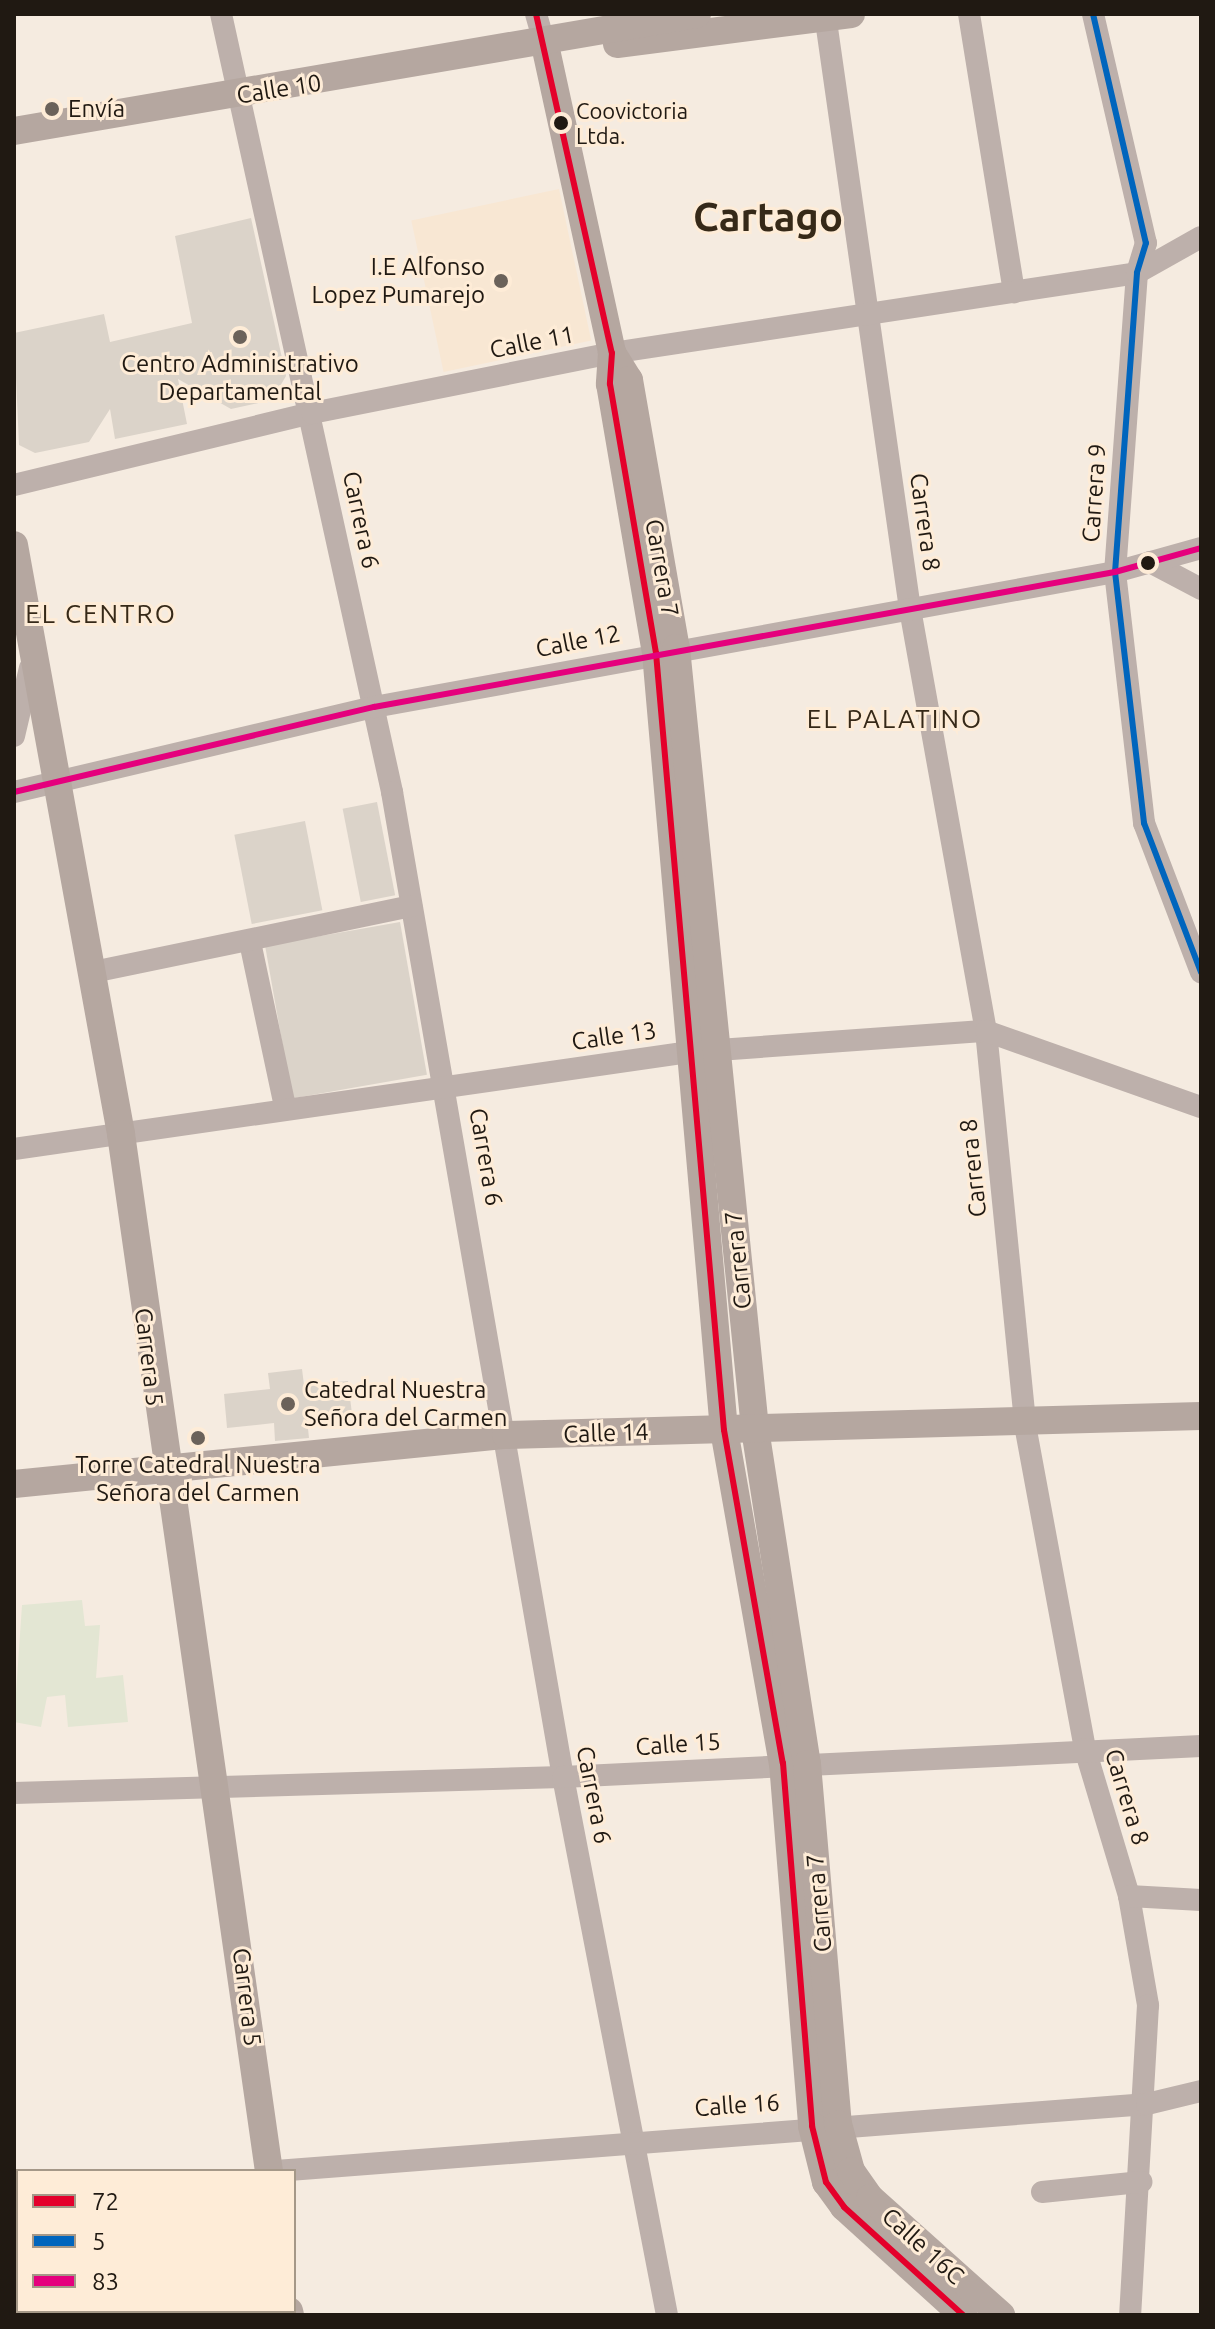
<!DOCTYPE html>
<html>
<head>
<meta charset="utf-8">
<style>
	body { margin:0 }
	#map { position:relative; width:1215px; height:2329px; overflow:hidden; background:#f5ebe0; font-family:Ubuntu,sans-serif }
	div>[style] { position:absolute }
	.built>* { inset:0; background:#f8e7d3; transform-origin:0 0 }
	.green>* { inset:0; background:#e3e6d3 }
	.building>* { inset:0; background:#dbd3c9; transform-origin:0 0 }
	.minor>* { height:22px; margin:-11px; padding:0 11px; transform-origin:11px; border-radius:11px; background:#bdb0ab }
	.major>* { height:28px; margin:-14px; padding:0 14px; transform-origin:14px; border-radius:14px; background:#b5a7a0 }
	.bus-1>* { height:6px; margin:-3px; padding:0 3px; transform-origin:3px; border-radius:3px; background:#e4002b }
	.bus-2>* { height:6px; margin:-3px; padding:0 3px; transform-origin:3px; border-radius:3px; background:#0065bd }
	.bus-3>* { height:6px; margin:-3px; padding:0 3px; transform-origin:3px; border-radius:3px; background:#e5007d }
	.dots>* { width:22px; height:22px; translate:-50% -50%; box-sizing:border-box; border:4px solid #feecd7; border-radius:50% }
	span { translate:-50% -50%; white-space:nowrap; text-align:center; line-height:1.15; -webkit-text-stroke:6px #feecd7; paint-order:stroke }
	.bus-label { font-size:22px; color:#201912 }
	.left { translate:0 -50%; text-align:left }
	.street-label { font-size:24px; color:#201912 }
	.poi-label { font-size:24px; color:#201912 }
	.right { translate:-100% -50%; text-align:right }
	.neighbourhood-label { font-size:26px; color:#362918; letter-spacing:2px }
	.town-label { font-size:40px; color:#362918; font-weight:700 }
	.frame { position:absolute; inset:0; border:16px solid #201912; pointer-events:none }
	.legend { position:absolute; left:16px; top:2169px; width:280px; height:144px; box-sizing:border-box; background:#feecd7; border:2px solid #a59888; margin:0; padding:10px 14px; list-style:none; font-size:24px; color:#201912 }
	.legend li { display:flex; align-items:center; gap:16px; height:40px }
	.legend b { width:40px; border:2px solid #a59888 }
</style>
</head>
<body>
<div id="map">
	<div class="built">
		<div style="left:559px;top:189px;width:155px;height:151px;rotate:78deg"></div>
	</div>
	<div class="green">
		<div style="clip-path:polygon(82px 1600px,85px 1626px,100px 1625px,96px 1678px,123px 1675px,128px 1722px,68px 1727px,65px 1695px,47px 1697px,41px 1727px,14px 1722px,22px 1605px)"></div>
	</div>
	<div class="building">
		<div style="clip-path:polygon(251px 218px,286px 376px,272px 400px,231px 409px,178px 379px,187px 424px,115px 439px,110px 409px,89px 442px,35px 453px,19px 445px,14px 333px,104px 314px,110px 342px,192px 323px,175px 236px)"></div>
		<div style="left:377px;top:802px;width:95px;height:35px;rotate:79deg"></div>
		<div style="left:305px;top:821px;width:91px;height:72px;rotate:79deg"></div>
		<div style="left:400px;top:922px;width:155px;height:137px;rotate:80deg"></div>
		<div style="clip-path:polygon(302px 1369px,304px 1385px,348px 1381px,352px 1414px,307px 1419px,309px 1438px,275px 1441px,274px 1423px,227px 1428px,224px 1394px,270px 1389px,268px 1373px)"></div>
	</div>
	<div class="minor">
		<div style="left:221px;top:14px;width:797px;rotate:77.6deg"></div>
		<div style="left:392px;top:792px;width:1000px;rotate:80.15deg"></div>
		<div style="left:563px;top:1777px;width:548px;rotate:79.06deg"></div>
		<div style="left:536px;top:14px;width:32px;rotate:74deg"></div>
		<div style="left:825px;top:14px;width:601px;rotate:81.87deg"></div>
		<div style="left:910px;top:609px;width:429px;rotate:79.8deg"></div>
		<div style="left:986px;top:1031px;width:396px;rotate:84.3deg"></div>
		<div style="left:1025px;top:1425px;width:330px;rotate:79.5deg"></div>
		<div style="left:1085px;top:1749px;width:153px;rotate:73.3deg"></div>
		<div style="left:1129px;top:1896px;width:111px;rotate:80.1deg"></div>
		<div style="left:1148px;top:2005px;width:311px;rotate:93.3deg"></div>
		<div style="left:969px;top:14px;width:282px;rotate:80.8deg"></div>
		<div style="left:1093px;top:14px;width:235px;rotate:77deg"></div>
		<div style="left:1146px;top:243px;width:31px;rotate:107deg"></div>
		<div style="left:1137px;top:273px;width:300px;rotate:94.2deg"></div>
		<div style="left:1115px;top:572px;width:253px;rotate:83.4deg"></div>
		<div style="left:1144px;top:823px;width:160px;rotate:69.1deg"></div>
		<div style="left:14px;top:485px;width:307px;rotate:-13.6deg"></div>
		<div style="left:312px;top:413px;width:306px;rotate:-11.3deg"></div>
		<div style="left:612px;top:353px;width:531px;rotate:-8.66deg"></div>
		<div style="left:1137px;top:273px;width:73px;rotate:-29.4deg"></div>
		<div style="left:1150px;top:562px;width:58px;rotate:27.9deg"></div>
		<div style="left:14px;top:736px;width:70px;rotate:-76.8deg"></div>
		<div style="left:14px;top:792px;width:370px;rotate:-13.3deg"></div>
		<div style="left:374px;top:707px;width:753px;rotate:-10.33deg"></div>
		<div style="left:1115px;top:572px;width:89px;rotate:-15.6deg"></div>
		<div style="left:250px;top:942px;width:169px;rotate:78deg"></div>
		<div style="left:93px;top:972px;width:325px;rotate:-11.7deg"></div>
		<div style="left:14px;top:1149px;width:683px;rotate:-8.17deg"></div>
		<div style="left:690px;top:1052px;width:297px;rotate:-4.1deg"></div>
		<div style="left:986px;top:1031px;width:228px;rotate:19.5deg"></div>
		<div style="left:14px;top:1793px;width:549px;rotate:-1.67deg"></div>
		<div style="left:563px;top:1777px;width:639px;rotate:-2.78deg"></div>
		<div style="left:1129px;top:1896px;width:72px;rotate:3.2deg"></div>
		<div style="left:276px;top:2171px;width:874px;rotate:-4.4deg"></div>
		<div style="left:1147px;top:2104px;width:56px;rotate:-13.5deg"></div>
		<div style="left:1042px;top:2192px;width:100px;rotate:-5.8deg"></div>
		<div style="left:14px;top:2203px;width:4px"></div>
		<div style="left:102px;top:2311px;width:4px;rotate:90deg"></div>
	</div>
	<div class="major">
		<div style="left:617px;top:44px;width:236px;rotate:-7.3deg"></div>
		<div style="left:545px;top:45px;width:315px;rotate:77.7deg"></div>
		<div style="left:612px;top:353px;width:31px;rotate:94deg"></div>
		<div style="left:610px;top:384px;width:273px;rotate:80.3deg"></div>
		<div style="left:656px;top:653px;width:780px;rotate:85deg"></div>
		<div style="left:724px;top:1430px;width:338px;rotate:80deg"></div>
		<div style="left:783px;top:1763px;width:364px;rotate:85.4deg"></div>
		<div style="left:812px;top:2126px;width:58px;rotate:76deg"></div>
		<div style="left:826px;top:2182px;width:31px;rotate:54deg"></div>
		<div style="left:844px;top:2207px;width:161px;rotate:42.2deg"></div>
		<div style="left:14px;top:131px;width:693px;rotate:-9.72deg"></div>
		<div style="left:612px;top:353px;width:32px;rotate:58deg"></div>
		<div style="left:629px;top:380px;width:272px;rotate:80.1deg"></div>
		<div style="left:676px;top:648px;width:785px;rotate:84.22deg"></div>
		<div style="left:755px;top:1429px;width:339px;rotate:81.2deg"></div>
		<div style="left:807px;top:1764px;width:361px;rotate:85.1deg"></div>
		<div style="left:838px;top:2124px;width:49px;rotate:74.5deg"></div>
		<div style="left:851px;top:2171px;width:33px;rotate:55deg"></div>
		<div style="left:870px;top:2198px;width:176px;rotate:41.8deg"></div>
		<div style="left:14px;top:545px;width:599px;rotate:79.7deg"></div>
		<div style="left:121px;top:1134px;width:1048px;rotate:81.88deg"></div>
		<div style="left:14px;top:1484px;width:494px;rotate:-5.7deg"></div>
		<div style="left:506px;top:1435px;width:695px;rotate:-1.57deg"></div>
		<div style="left:289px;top:2311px;width:4px;rotate:76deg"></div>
	</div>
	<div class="bus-1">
		<div style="left:536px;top:14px;width:347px;rotate:77.4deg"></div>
		<div style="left:612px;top:353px;width:31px;rotate:94deg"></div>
		<div style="left:610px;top:384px;width:273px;rotate:80.3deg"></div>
		<div style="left:656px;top:653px;width:780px;rotate:85deg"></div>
		<div style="left:724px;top:1430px;width:338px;rotate:80deg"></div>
		<div style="left:783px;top:1763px;width:364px;rotate:85.4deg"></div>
		<div style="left:812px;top:2126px;width:58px;rotate:76deg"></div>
		<div style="left:826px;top:2182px;width:31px;rotate:54deg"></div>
		<div style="left:844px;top:2207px;width:161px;rotate:42.2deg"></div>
	</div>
	<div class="bus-2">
		<div style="left:1093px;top:14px;width:235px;rotate:77deg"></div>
		<div style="left:1146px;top:243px;width:31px;rotate:107deg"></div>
		<div style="left:1137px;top:273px;width:300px;rotate:94.2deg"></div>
		<div style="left:1115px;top:572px;width:253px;rotate:83.4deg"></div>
		<div style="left:1144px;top:823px;width:160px;rotate:69.1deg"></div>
	</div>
	<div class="bus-3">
		<div style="left:14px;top:792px;width:370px;rotate:-13.3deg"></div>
		<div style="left:374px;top:707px;width:753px;rotate:-10.33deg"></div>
		<div style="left:1115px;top:572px;width:89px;rotate:-15.6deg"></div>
	</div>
	<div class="dots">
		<div style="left:52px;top:109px;background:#6b625a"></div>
		<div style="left:561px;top:123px;background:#201912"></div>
		<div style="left:501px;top:281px;background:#6b625a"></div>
		<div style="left:240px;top:337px;background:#6b625a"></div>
		<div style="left:1148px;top:563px;background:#201912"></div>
		<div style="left:288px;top:1404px;background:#6b625a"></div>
		<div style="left:198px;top:1438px;background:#6b625a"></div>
	</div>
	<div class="bus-label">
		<span class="left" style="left:576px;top:123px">Coovictoria<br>Ltda.</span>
	</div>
	<div class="street-label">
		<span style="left:279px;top:89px;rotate:-9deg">Calle 10</span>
		<span style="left:532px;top:342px;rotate:-11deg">Calle 11</span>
		<span style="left:1094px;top:493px;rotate:-86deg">Carrera 9</span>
		<span style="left:361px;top:520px;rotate:78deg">Carrera 6</span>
		<span style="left:925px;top:522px;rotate:82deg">Carrera 8</span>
		<span style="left:662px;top:568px;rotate:80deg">Carrera 7</span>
		<span style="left:578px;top:641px;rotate:-11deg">Calle 12</span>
		<span style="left:614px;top:1036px;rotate:-8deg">Calle 13</span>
		<span style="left:486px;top:1157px;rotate:80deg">Carrera 6</span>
		<span style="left:973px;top:1168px;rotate:-96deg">Carrera 8</span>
		<span style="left:738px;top:1260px;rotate:-96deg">Carrera 7</span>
		<span style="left:149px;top:1357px;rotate:83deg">Carrera 5</span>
		<span style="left:606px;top:1433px;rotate:-2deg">Calle 14</span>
		<span style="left:678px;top:1744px;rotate:-4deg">Calle 15</span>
		<span style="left:594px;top:1795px;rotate:79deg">Carrera 6</span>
		<span style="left:1127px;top:1797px;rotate:73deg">Carrera 8</span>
		<span style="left:819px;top:1903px;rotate:-95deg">Carrera 7</span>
		<span style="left:247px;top:1997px;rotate:83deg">Carrera 5</span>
		<span style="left:737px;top:2105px;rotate:-4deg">Calle 16</span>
		<span style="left:923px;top:2246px;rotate:42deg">Calle 16C</span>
	</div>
	<div class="poi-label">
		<span class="left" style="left:68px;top:109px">Envía</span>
		<span class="right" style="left:485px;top:281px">I.E Alfonso<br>Lopez Pumarejo</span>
		<span style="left:240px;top:378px">Centro Administrativo<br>Departamental</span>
		<span class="left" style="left:304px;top:1404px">Catedral Nuestra<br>Señora del Carmen</span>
		<span style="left:198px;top:1479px">Torre Catedral Nuestra<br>Señora del Carmen</span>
	</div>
	<div class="neighbourhood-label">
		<span style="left:101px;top:614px">EL CENTRO</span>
		<span style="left:895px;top:719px">EL PALATINO</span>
	</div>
	<div class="town-label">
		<span style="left:768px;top:217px">Cartago</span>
	</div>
	<div class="frame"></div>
	<ul class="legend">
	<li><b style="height:10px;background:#e4002b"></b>72</li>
	<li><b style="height:10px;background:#0065bd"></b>5</li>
	<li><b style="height:10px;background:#e5007d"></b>83</li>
	</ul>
</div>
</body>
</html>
